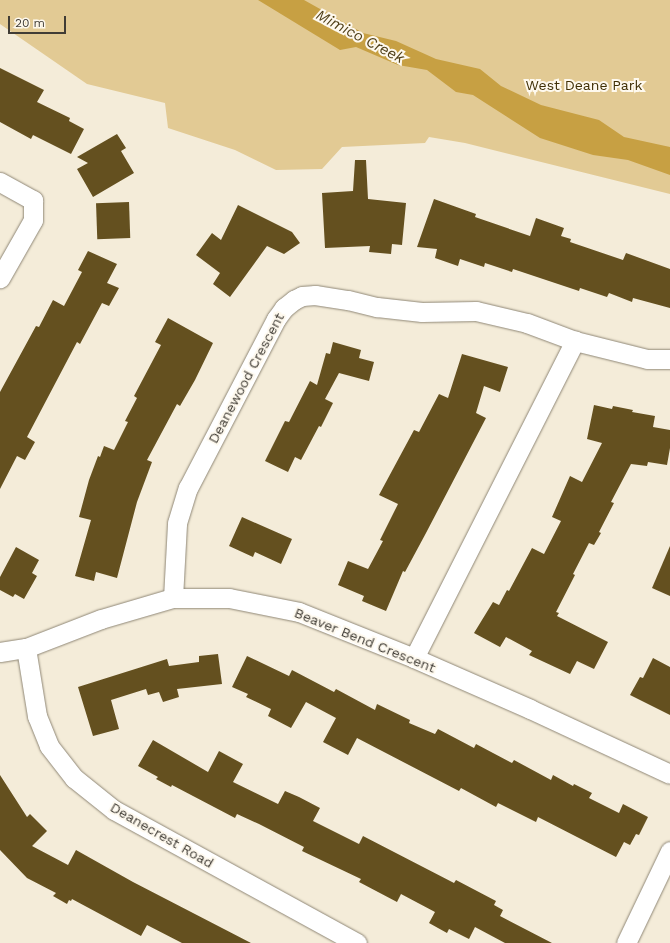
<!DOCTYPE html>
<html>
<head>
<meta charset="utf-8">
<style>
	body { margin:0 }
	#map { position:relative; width:670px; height:943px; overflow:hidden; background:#f4ecd9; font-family:"Work Sans",sans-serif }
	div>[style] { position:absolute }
	.green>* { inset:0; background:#e2ca94 }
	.water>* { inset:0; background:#c7a043 }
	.building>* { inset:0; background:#64501f; transform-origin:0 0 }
	.roads { filter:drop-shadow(0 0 1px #8f8776) drop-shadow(0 0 1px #8f8776) }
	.minor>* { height:19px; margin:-9.5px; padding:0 9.5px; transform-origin:9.5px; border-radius:9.5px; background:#fff }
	span { translate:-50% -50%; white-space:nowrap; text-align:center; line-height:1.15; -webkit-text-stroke:4px #fef9ee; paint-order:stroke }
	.park-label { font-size:14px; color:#3f2f05 }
	.street-label { font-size:14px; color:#403c35 }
	.water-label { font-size:15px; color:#4f3f18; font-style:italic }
	.scale { position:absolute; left:8px; top:16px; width:58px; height:18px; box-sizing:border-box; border:2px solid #403c35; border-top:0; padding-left:5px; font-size:12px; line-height:14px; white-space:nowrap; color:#403c35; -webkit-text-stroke:3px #fef9ee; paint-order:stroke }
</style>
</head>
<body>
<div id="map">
	<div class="green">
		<div style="clip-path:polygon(0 0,670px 0,670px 194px,465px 143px,429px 137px,425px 143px,342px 147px,322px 169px,276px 170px,235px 150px,168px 128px,165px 103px,87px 84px,0 24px)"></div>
	</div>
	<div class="water">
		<div style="clip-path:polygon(258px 0,304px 0,363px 33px,396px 41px,436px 59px,480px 69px,501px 86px,541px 105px,599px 120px,624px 137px,670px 147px,670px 175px,628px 160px,593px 155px,540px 138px,473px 95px,456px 92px,427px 70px,398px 65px,356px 47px,340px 50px)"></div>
	</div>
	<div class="building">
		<div style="clip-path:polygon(0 68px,44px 90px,37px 102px,70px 118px,69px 121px,84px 129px,71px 154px,33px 135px,31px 139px,0 122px)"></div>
		<div style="clip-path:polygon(117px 134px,126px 148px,121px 151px,134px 173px,93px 197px,77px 169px,88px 163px,77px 157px)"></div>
		<div style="clip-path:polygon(355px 160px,366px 160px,368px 199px,406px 203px,402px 245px,392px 244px,391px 254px,369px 252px,370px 246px,325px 248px,322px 193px,353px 191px)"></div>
		<div style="clip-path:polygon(434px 199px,476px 214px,475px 217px,530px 236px,536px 218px,564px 228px,561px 236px,571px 239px,570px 242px,623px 260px,626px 253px,670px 269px,670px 308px,633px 298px,632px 302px,609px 293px,607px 297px,580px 288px,579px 291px,513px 269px,512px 272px,485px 263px,484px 267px,460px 259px,458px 266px,435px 258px,437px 249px,417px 247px)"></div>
		<div style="left:129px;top:202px;width:36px;height:33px;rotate:88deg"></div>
		<div style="clip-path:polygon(238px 205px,292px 232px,300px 243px,284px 254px,267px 246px,230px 297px,213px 284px,220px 273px,196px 255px,212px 233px,221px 240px)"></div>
		<div style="clip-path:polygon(88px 251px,117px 264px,107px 283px,119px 288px,109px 306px,102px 303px,80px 344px,77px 342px,27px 437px,35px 442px,25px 460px,17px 456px,0 489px,0 392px,36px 326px,39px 327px,53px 300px,64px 306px,82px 272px,78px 270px)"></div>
		<div style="clip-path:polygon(168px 318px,213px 343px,195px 380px,180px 406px,177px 404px,147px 460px,152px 462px,137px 502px,117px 578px,96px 572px,94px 581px,75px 576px,91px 520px,79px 517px,89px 480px,98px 456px,100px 457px,104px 446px,114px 450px,128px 422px,125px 421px,137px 398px,134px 396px,161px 345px,155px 342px)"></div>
		<div style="clip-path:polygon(333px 342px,361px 350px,359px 358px,374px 362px,369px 381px,339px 373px,325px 399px,333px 403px,321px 427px,319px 426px,301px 460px,295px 457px,288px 472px,265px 461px,285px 421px,289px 422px,310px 381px,317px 385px,326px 353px,330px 354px)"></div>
		<div style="clip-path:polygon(462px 354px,508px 367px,500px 392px,484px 386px,476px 413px,486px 418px,426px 533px,405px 572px,403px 571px,386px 611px,362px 601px,364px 596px,338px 585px,348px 561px,368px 569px,383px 541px,380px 540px,398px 504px,379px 495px,414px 430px,419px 432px,439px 394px,448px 398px)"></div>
		<div style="clip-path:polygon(594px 405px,612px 409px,613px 406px,633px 410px,632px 412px,655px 416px,653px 427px,670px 430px,670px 448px,667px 465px,648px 462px,647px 466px,631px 464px,611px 502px,614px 503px,599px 532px,601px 533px,594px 545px,589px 543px,573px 574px,575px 575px,556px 612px,559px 613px,557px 616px,608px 642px,594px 669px,577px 661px,570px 674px,529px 655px,532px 651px,506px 637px,500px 647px,474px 633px,493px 602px,499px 605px,507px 590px,509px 591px,532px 548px,544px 554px,561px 521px,552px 517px,570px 476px,582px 482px,602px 443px,587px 439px)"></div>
		<div style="clip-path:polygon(242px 517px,292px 539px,281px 564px,255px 552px,253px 557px,229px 546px)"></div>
		<div style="clip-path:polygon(670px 546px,670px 596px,652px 588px)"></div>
		<div style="clip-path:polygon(16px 547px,39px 560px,32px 573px,37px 576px,24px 599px,15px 594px,13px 597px,0 590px,0 577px)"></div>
		<div style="clip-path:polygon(218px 654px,222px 684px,177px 689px,179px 697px,163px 702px,159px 692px,148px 695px,146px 689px,111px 700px,119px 729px,93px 736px,78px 687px,167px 659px,169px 666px,199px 662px,199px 656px)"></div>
		<div style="clip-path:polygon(247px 656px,289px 676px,292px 670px,334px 692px,336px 689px,375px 710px,377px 704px,410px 720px,409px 723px,435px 734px,438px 729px,474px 748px,476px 744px,512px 763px,514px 760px,551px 780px,553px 775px,573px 786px,574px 784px,592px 793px,589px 798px,619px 813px,623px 804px,648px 817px,639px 835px,636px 834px,630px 845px,624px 842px,616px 857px,538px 817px,536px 822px,498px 803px,496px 807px,461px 788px,459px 791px,357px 738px,348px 755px,323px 742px,336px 718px,306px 702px,291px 728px,268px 716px,271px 709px,246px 697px,248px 694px,232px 687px)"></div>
		<div style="clip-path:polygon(653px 658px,670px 667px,670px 715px,630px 695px,640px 677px,643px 678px)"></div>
		<div style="clip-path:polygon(153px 740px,208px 772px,219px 751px,243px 764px,233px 782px,278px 804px,285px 791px,299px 797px,320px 808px,313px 821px,359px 844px,363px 836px,454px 883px,456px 880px,496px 901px,494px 905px,503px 910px,500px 916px,552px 943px,505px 943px,475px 927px,469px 939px,449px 929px,447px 933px,429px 923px,435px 912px,401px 894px,397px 902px,359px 882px,361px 879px,302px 851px,304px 847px,259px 824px,237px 814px,235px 818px,172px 785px,171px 787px,156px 779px,158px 777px,138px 766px)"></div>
		<div style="clip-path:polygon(0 775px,27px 817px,30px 814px,47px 831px,32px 846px,68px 865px,76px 850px,133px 882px,251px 943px,182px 943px,147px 925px,141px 936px,72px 899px,71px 901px,69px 900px,67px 904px,53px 896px,56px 893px,27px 878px,0 850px)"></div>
	</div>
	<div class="roads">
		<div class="minor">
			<div style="left:0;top:182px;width:38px;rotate:29deg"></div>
			<div style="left:33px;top:200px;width:20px;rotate:90deg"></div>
			<div style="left:33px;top:220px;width:67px;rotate:119.6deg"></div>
			<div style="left:173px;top:598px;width:75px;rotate:-86.9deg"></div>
			<div style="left:177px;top:523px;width:37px;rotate:-73deg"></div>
			<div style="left:188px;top:488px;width:191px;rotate:-62.5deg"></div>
			<div style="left:276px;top:319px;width:14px;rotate:-54deg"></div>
			<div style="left:284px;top:308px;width:13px;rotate:-39deg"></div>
			<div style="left:294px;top:300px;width:9px;rotate:-27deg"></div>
			<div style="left:302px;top:296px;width:13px;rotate:-4deg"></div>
			<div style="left:315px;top:295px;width:33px;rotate:9deg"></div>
			<div style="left:348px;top:300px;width:30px;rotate:14deg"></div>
			<div style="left:377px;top:307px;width:45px;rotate:6.3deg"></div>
			<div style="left:422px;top:312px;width:54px;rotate:-1.1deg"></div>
			<div style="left:476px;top:311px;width:52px;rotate:13.2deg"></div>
			<div style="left:527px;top:323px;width:51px;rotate:20.6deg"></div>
			<div style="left:575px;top:341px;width:74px;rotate:14deg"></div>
			<div style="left:647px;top:359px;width:23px"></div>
			<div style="left:26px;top:648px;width:69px;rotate:80.8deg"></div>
			<div style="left:37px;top:716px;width:32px;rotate:68deg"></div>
			<div style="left:49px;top:746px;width:41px;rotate:52deg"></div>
			<div style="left:74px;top:778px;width:51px;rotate:38.7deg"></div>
			<div style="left:114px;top:810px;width:277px;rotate:28.7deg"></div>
			<div style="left:0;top:652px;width:26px;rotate:-9deg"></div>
			<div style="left:26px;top:648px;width:80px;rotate:-21.1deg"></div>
			<div style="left:101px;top:619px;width:75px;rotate:-16.3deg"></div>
			<div style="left:173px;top:598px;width:56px"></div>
			<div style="left:229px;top:598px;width:71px;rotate:11.3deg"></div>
			<div style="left:299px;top:612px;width:124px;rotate:21.8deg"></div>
			<div style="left:414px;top:658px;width:127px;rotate:23.7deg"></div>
			<div style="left:530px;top:709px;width:154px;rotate:24.9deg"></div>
			<div style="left:414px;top:658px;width:356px;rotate:-63.1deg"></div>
			<div style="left:626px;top:943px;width:102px;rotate:-64.4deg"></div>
		</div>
	</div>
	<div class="park-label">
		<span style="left:584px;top:85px">West Deane Park</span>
	</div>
	<div class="street-label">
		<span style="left:246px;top:378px;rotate:-62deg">Deanewood Crescent</span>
		<span style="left:365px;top:640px;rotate:22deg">Beaver Bend Crescent</span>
		<span style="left:162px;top:835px;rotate:30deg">Deanecrest Road</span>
	</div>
	<div class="water-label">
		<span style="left:360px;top:37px;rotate:28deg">Mimico Creek</span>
	</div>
	<div class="scale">20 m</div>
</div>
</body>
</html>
